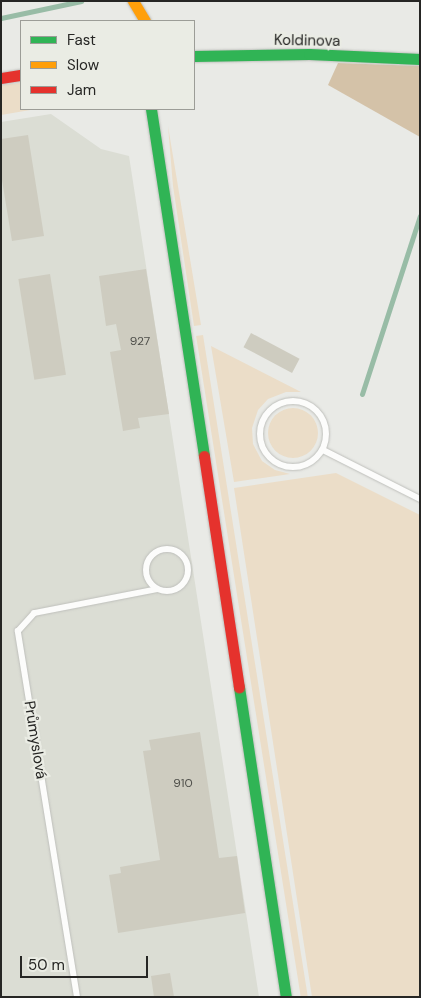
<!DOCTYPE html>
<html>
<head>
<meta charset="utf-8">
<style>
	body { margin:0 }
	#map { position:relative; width:421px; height:998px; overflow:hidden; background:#e9eae6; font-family:"DM Sans",sans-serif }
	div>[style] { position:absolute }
	.built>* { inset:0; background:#dbddd4 }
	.green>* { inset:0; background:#ebddc8; transform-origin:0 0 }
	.round { border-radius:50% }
	.forest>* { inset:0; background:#d4c2a8 }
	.stream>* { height:5px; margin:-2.5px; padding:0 2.5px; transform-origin:2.5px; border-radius:2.5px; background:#98bca6 }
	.building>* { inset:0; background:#ceccc0; transform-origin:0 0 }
	.roads { filter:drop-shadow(0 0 1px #bebfbb) drop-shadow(0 0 1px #bebfbb) }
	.lane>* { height:6px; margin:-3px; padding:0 3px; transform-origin:3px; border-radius:3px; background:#fcfcfb }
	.lane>.ring { margin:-3px; padding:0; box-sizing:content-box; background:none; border:6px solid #fcfcfb; border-radius:50% }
	.fast>* { height:11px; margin:-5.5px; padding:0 5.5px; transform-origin:5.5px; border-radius:5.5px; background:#30b455 }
	.slow>* { height:11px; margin:-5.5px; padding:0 5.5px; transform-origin:5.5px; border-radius:5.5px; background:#ff9f0a }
	.jam>* { height:11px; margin:-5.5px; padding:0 5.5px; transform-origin:5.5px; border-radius:5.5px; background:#e5322d }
	span { translate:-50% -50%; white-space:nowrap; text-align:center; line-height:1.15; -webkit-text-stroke:4.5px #eaece4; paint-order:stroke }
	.number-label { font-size:12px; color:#50504b }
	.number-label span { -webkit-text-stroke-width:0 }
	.street-label { font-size:15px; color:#262624 }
	.frame { position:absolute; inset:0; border:2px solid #262624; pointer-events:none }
	.legend { position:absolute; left:20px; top:20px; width:175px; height:90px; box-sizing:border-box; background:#eaece4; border:1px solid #9c9d97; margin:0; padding:6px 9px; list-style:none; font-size:15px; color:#262624 }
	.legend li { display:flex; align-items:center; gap:10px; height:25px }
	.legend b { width:25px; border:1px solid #9c9d97 }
	.scale { position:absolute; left:20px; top:956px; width:128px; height:22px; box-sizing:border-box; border:2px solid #262624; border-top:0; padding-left:6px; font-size:15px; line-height:18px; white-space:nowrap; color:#262624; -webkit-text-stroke:4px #eaece4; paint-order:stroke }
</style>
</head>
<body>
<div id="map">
	<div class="built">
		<div style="clip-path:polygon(51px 114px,101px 149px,129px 156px,259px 997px,1px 997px,1px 122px)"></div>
	</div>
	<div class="green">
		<div style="clip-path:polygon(21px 83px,21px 109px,36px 109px,1px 115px,1px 85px)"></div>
		<div style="clip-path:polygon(168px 126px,201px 325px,194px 326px,173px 186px)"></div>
		<div style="left:203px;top:335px;width:670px;height:7px;rotate:81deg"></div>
		<div style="clip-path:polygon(211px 346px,301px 392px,286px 392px,268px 399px,258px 410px,252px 428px,253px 444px,262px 461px,275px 470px,290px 474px,234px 482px)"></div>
		<div class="round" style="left:268px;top:408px;width:50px;height:50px"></div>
		<div style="clip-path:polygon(336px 473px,420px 515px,420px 997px,312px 997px,234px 488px)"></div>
	</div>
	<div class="forest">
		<div style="clip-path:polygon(338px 63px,420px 66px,420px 137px,328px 85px)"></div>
	</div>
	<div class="stream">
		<div style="left:1px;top:18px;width:82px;rotate:-12deg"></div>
		<div style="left:362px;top:394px;width:187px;rotate:-72deg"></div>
	</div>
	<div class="building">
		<div style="clip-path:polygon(28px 135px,44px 236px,12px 241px,1px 174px,1px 139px)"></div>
		<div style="clip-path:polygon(146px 269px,169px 414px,138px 418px,140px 428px,123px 431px,110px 352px,121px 350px,116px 324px,106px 326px,99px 276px)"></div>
		<div style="left:50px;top:274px;width:102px;height:32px;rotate:81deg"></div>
		<div style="left:251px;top:333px;width:55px;height:16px;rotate:28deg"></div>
		<div style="clip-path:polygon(200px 732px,219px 858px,237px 856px,245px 913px,118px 933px,109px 875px,121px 873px,120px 867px,160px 860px,143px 751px,151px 750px,149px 740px)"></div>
		<div style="clip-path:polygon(170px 973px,174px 997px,154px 997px,151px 976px)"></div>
	</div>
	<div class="roads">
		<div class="lane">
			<div class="ring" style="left:260px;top:401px;width:60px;height:60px"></div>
			<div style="left:323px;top:450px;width:109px;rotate:26.8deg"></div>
			<div class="ring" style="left:146px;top:549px;width:36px;height:36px"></div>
			<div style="left:77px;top:997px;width:371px;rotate:-99.2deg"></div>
			<div style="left:18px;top:631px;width:24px;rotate:-48deg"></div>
			<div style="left:34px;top:613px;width:125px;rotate:-11deg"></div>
		</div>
		<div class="fast">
			<div style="left:194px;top:56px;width:115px;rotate:-1deg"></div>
			<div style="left:309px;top:54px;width:111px;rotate:2.6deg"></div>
			<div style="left:151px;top:109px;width:351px;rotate:81.3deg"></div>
			<div style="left:239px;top:687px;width:314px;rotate:81.4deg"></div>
		</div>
		<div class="slow">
			<div style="left:133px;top:1px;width:23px;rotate:59deg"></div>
		</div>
		<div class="jam">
			<div style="left:1px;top:78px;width:20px;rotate:-9deg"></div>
			<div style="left:204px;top:456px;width:234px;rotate:81.4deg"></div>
		</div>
	</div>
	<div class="number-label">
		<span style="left:140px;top:342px">927</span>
		<span style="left:183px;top:784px">910</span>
	</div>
	<div class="street-label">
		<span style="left:307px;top:41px;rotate:1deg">Koldinova</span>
		<span style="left:35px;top:740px;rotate:81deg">Průmyslová</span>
	</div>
	<div class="frame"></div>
	<ul class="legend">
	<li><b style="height:6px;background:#30b455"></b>Fast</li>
	<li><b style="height:6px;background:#ff9f0a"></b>Slow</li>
	<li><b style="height:6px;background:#e5322d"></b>Jam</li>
	</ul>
	<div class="scale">50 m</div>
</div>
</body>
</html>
